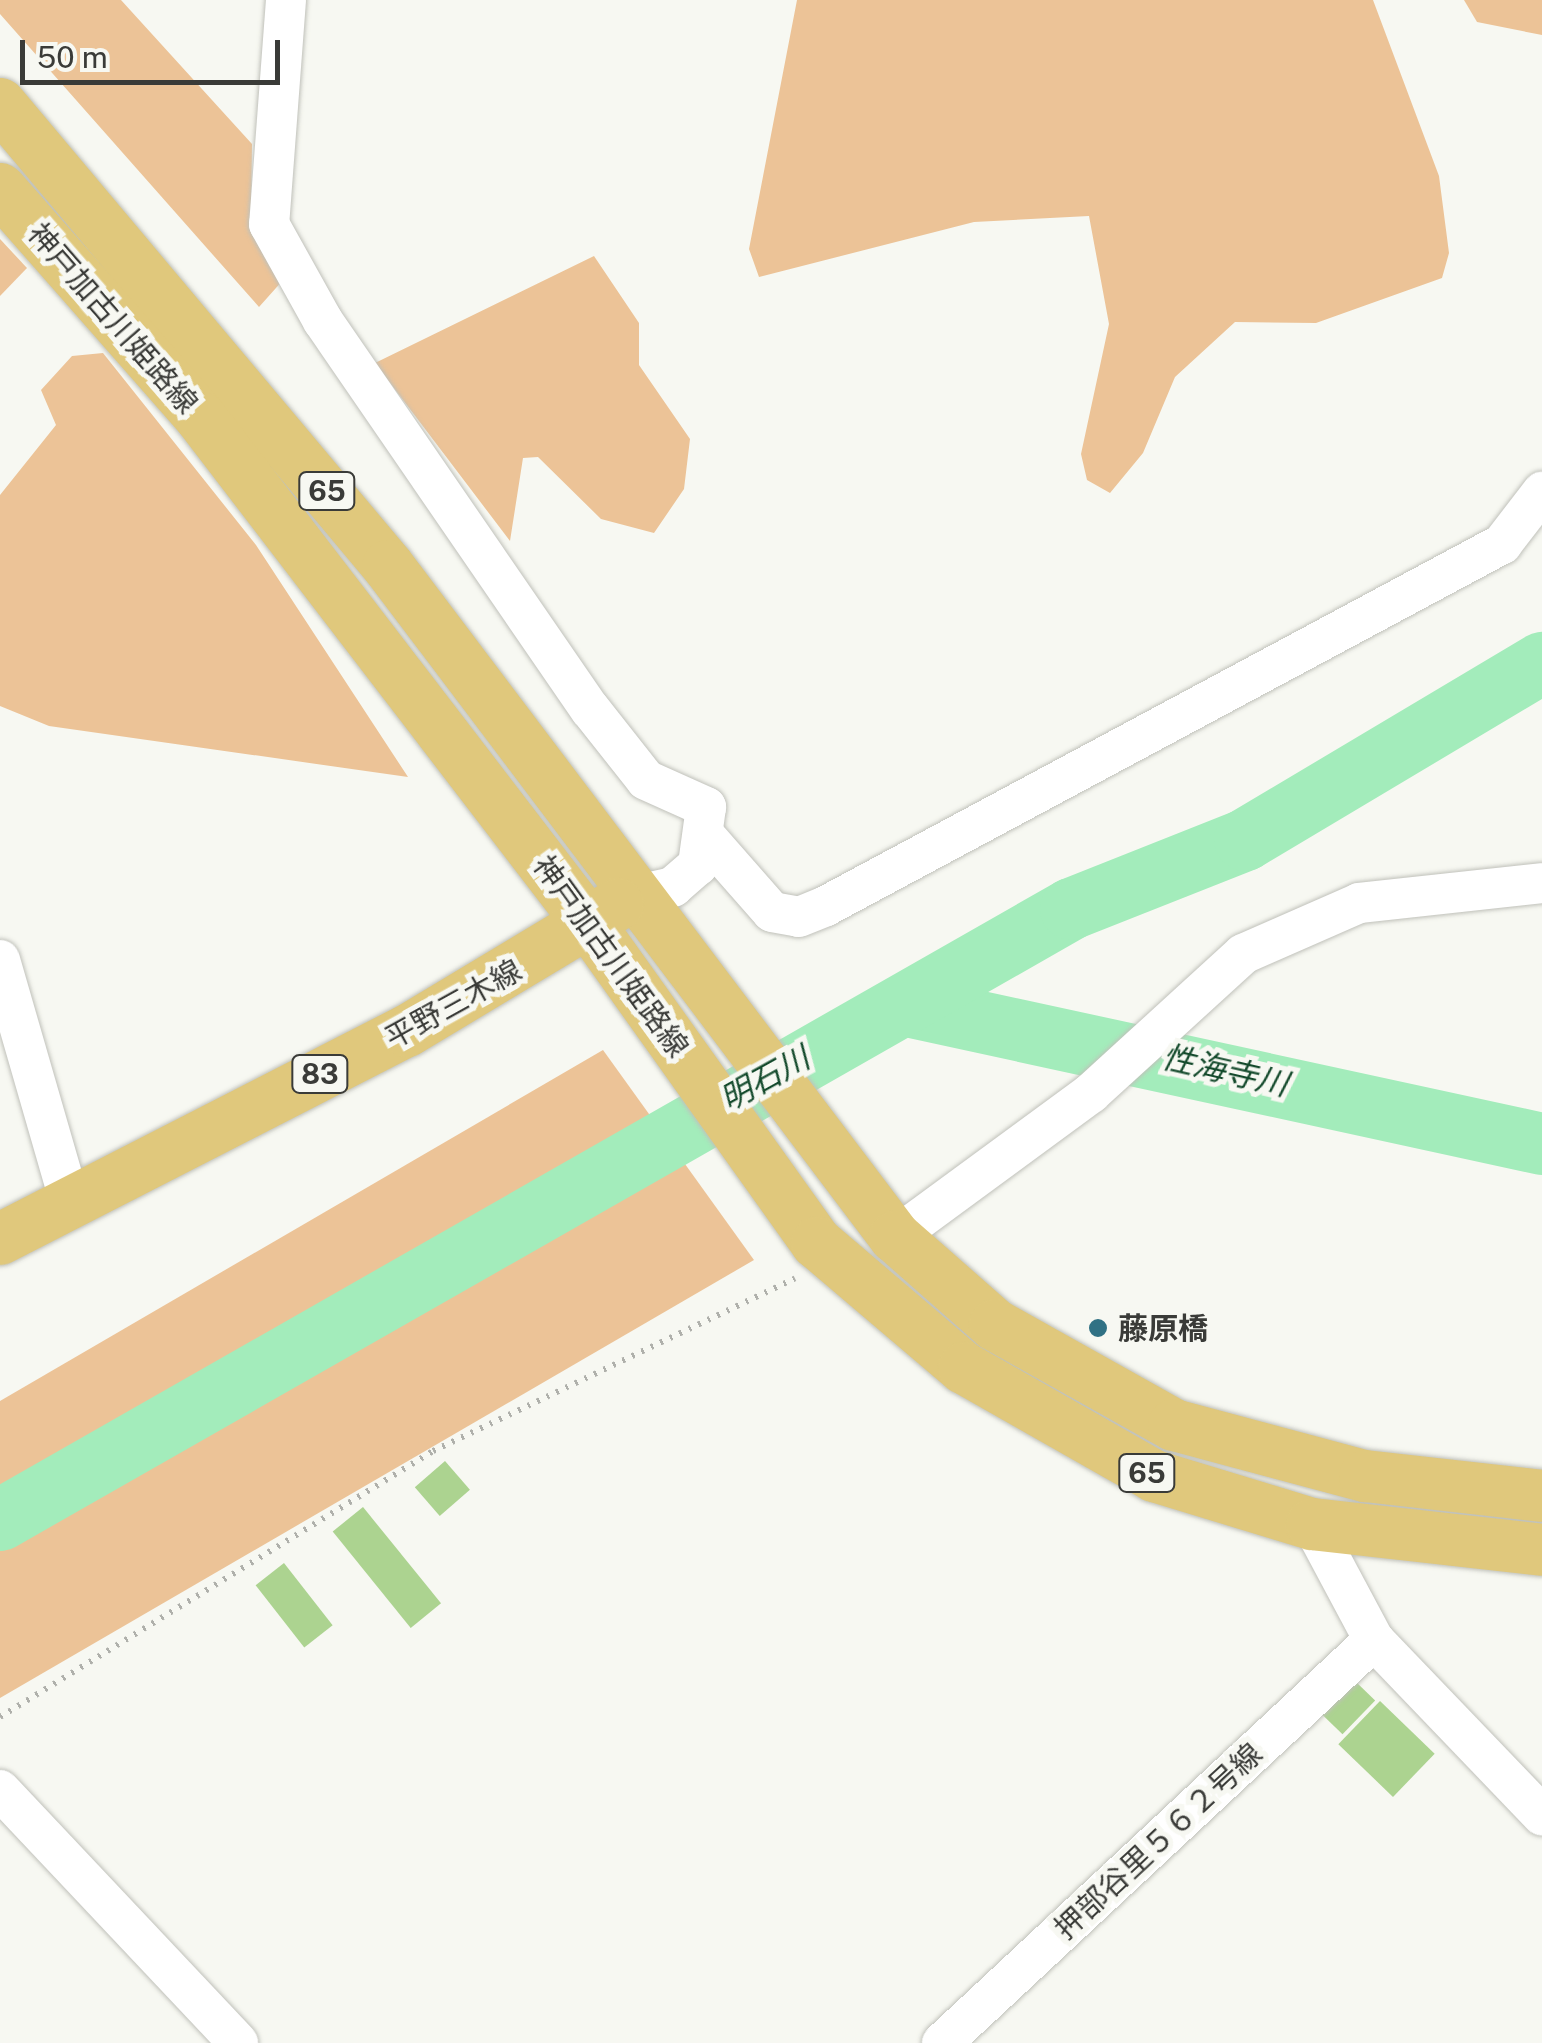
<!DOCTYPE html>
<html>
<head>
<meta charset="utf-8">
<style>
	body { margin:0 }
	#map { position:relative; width:1542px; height:2043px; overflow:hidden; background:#f7f8f2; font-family:"Public Sans","Noto Sans JP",sans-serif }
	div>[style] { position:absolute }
	.green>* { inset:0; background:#ecc397 }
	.river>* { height:62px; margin:-31px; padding:0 31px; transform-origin:31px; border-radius:31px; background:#a3ecbb }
	.building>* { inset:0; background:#acd390; transform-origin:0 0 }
	.path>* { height:6px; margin-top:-3px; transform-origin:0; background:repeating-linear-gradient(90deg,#afb0ab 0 2.5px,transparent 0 10.5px) }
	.roads { filter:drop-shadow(0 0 2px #c0c1ba) drop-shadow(0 0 2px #c0c1ba) }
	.minor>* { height:40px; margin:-20px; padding:0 20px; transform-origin:20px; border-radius:20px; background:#fff }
	.major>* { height:52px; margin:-26px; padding:0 26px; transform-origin:26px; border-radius:26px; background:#e0c87c }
	.dots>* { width:28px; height:28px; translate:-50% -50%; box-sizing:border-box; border:5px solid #f7f8f2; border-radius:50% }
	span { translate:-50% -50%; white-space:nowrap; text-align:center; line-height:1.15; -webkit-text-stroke:10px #f7f8f2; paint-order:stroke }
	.shield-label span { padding:2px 8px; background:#f7f8f2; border:2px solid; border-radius:8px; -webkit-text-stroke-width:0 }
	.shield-label { font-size:28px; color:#3a3b38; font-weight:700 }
	.street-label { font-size:30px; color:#3a3b38 }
	.poi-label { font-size:30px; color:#3a3b38; font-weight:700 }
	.left { translate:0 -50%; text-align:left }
	.water-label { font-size:32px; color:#144a2c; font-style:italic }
	.scale { position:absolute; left:20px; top:40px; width:260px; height:45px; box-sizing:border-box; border:5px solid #3a3b38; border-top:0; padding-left:12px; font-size:30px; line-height:35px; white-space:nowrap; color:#3a3b38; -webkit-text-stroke:8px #f7f8f2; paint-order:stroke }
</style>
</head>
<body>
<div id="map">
	<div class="green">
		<div style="clip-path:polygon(0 0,121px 0,252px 144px,251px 225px,284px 279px,259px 307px,0 14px)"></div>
		<div style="clip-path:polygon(797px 0,1373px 0,1439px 176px,1449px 253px,1442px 278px,1316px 323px,1235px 322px,1175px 377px,1143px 453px,1110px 493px,1087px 480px,1081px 454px,1109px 324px,1089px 216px,974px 222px,759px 277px,749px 249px)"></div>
		<div style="clip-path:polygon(1464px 0,1542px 0,1542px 35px,1477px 22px)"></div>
		<div style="clip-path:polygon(0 239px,27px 268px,0 296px)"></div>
		<div style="clip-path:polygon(594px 256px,639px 323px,639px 365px,690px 439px,684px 489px,654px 533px,601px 519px,538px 457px,523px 458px,510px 541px,375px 363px)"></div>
		<div style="clip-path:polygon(103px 353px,256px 545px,408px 777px,49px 726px,0 706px,0 495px,56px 425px,41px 390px,72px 356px)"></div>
		<div style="clip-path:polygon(603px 1050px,754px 1260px,0 1698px,0 1401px)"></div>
	</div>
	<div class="river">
		<div style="left:907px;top:1006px;width:650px;rotate:12.26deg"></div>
		<div style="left:0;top:1520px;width:1233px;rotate:-29.7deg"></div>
		<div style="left:1071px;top:909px;width:187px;rotate:-21.6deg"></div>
		<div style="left:1245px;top:840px;width:346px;rotate:-30.8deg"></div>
	</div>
	<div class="building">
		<div style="left:445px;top:1461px;width:38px;height:40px;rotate:49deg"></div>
		<div style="left:363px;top:1507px;width:124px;height:39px;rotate:51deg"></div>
		<div style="left:284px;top:1563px;width:79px;height:36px;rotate:52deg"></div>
		<div style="left:1355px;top:1681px;width:28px;height:47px;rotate:44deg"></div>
		<div style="left:1380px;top:1701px;width:76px;height:60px;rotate:44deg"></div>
	</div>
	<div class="path">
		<div style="left:0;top:1717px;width:508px;rotate:-31.56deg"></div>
		<div style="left:433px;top:1451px;width:401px;rotate:-25.5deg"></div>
	</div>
	<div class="roads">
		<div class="minor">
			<div style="left:286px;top:0;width:225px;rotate:94.3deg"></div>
			<div style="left:269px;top:224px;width:111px;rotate:60.9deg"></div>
			<div style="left:323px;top:321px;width:471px;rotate:55.5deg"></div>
			<div style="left:590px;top:709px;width:90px;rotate:51.7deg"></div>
			<div style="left:646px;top:780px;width:66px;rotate:24.2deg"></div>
			<div style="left:706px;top:807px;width:59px;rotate:97.9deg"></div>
			<div style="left:698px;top:865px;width:33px;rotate:139deg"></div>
			<div style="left:673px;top:887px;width:41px;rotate:167.3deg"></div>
			<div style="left:707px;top:838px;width:98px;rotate:48.7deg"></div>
			<div style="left:772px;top:912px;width:27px;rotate:10deg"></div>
			<div style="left:799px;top:917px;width:29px;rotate:-22deg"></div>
			<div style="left:826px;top:906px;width:767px;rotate:-28.17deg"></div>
			<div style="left:1502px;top:544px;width:66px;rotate:-52.4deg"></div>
			<div style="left:0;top:960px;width:253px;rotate:73.9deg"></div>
			<div style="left:895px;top:1237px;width:243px;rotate:-36.3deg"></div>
			<div style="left:1091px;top:1093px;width:206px;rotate:-42.4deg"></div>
			<div style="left:1243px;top:954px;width:127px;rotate:-23.7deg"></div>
			<div style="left:1359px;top:903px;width:184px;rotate:-6.2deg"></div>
			<div style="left:1312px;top:1524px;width:132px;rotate:61.9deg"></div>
			<div style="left:1374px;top:1640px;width:243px;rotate:46.2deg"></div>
			<div style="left:0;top:1790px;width:347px;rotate:46.7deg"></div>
			<div style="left:942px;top:2043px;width:591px;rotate:-43.01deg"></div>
		</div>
		<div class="major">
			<div style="left:0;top:104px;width:603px;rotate:49.98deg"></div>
			<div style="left:388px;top:566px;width:841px;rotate:52.93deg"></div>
			<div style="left:895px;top:1237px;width:133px;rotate:41.3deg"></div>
			<div style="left:995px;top:1325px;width:205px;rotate:29.2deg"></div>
			<div style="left:1174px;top:1425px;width:198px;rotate:15deg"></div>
			<div style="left:1365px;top:1476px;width:178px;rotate:6.4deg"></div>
			<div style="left:0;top:189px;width:305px;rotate:48.7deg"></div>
			<div style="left:201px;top:418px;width:634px;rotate:52.5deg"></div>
			<div style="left:587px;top:921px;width:396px;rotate:54.5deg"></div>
			<div style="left:817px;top:1243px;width:193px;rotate:40.4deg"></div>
			<div style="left:964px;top:1368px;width:219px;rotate:29.6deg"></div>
			<div style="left:1154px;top:1476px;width:165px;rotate:16.9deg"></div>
			<div style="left:1312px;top:1524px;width:231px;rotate:6.4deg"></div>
			<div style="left:0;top:1239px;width:457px;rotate:-27.1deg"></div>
			<div style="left:407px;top:1031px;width:246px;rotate:-31deg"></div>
		</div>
	</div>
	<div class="dots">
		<div style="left:1098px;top:1328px;background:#307184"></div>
	</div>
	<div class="shield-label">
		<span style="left:327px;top:491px">65</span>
		<span style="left:320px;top:1074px">83</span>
		<span style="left:1147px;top:1473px">65</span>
	</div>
	<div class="street-label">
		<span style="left:113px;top:318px;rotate:49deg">神戸加古川姫路線</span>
		<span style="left:611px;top:956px;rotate:54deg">神戸加古川姫路線</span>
		<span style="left:453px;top:1004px;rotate:-29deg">平野三木線</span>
		<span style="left:1158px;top:1841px;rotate:-43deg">押部谷里５６２号線</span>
	</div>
	<div class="poi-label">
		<span class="left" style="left:1118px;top:1328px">藤原橋</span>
	</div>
	<div class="water-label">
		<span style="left:1225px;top:1071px;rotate:13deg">性海寺川</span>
		<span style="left:765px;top:1079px;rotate:-29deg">明石川</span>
	</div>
	<div class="scale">50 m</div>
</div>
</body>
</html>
